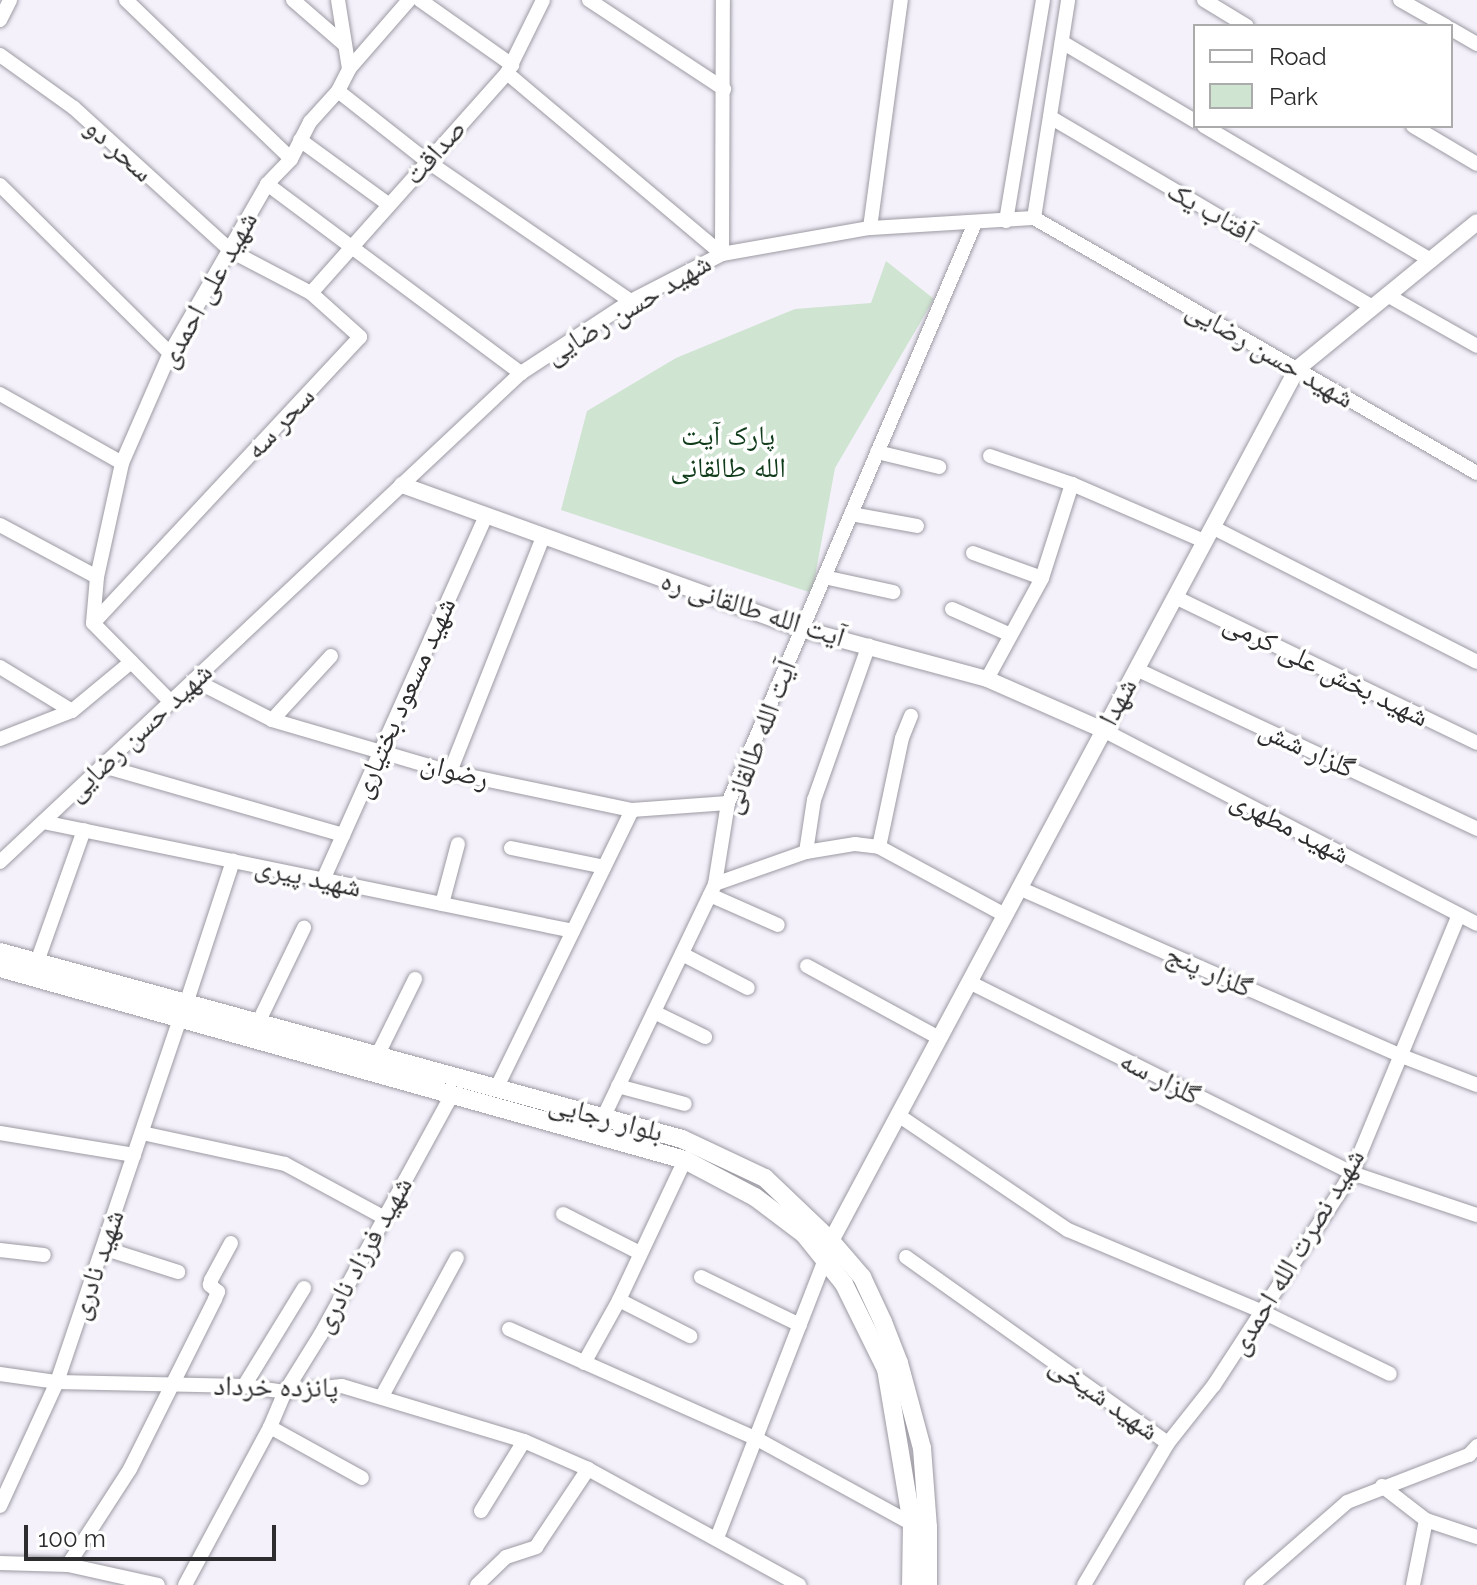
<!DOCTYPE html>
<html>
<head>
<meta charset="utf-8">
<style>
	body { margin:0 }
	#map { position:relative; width:1477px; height:1585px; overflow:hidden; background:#f4f1fb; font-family:Raleway,"Noto Naskh Arabic",sans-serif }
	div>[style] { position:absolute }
	.green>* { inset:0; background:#cfe4d1 }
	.roads { filter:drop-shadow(0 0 2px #9d9aa3) drop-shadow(0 0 2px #9d9aa3) }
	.minor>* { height:14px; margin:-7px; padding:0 7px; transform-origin:7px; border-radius:7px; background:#fff }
	.tertiary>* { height:16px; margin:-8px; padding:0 8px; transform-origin:8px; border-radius:8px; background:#fff }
	.secondary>* { height:18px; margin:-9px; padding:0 9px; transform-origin:9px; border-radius:9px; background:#fff }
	span { translate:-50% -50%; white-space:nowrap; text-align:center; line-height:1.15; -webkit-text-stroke:7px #fff; paint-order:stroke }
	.street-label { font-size:28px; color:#2d2c2f }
	.park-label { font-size:28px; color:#113c1b }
	.legend { position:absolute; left:1193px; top:24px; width:260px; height:104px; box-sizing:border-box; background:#fff; border:2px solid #ababac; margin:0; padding:10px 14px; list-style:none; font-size:24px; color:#2d2c2f }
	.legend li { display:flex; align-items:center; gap:16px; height:40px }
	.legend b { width:40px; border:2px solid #ababac }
	.scale { position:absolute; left:24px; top:1525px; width:252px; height:36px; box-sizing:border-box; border:4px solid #2d2c2f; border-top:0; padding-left:10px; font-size:24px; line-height:28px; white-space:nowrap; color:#2d2c2f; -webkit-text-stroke:6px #fff; paint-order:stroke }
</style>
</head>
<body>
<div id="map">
	<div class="green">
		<div style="clip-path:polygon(886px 261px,934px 299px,835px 468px,812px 593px,561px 510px,587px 411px,676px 358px,795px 309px,871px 303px)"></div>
	</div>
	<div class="roads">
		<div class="minor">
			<div style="left:126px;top:0;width:229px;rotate:43.9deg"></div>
			<div style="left:293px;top:0;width:69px;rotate:40.9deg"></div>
			<div style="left:338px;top:0;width:70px;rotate:80.9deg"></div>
			<div style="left:420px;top:0;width:113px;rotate:35.2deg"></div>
			<div style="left:589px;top:0;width:162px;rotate:33.4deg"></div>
			<div style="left:1204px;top:0;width:50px;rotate:31.2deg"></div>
			<div style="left:1400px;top:0;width:53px;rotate:29.5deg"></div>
			<div style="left:0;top:20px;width:22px;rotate:-63deg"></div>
			<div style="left:1451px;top:29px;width:30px;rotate:30deg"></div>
			<div style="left:1062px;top:42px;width:155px;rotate:30.7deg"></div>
			<div style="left:0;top:55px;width:91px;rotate:35.6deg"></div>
			<div style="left:74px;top:108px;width:212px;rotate:42.3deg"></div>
			<div style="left:231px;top:251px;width:90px;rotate:27.7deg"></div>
			<div style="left:311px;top:293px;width:66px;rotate:41.9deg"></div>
			<div style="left:360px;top:337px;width:391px;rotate:133deg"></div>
			<div style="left:507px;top:73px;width:281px;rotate:40.1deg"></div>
			<div style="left:338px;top:91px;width:113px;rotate:38.2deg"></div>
			<div style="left:427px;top:161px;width:247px;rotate:34.5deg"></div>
			<div style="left:1050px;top:117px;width:375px;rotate:30.5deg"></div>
			<div style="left:1204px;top:126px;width:264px;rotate:30.6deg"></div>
			<div style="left:1413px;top:126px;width:74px;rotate:30.7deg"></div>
			<div style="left:300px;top:140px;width:109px;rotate:36deg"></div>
			<div style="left:267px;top:184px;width:317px;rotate:36.7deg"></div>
			<div style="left:0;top:185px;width:239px;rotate:44.7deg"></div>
			<div style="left:1034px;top:218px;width:221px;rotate:-81.1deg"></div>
			<div style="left:1006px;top:221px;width:224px;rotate:-80.5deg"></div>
			<div style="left:870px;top:228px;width:230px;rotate:-82.3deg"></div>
			<div style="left:722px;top:254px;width:254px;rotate:-89.8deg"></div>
			<div style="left:311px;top:293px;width:295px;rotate:-48.3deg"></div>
			<div style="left:507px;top:73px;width:81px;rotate:-63.7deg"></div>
			<div style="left:1387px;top:295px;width:103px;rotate:29.5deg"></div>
			<div style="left:0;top:394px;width:140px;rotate:29.5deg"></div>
			<div style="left:877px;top:452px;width:64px;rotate:13.6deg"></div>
			<div style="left:990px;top:456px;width:87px;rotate:18.9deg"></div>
			<div style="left:1072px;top:484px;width:144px;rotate:23.4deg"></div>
			<div style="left:851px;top:514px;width:67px;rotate:10.3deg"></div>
			<div style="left:0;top:525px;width:110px;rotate:28.2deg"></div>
			<div style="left:1212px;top:527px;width:297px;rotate:27deg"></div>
			<div style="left:973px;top:553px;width:73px;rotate:19.9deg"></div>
			<div style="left:824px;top:577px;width:71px;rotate:12.3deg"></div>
			<div style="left:1175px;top:597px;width:335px;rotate:25.8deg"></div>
			<div style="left:952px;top:609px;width:64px;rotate:23.8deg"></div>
			<div style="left:93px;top:623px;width:46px;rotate:-85deg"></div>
			<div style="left:97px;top:577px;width:117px;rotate:-77.6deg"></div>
			<div style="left:122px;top:463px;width:120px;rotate:-66.4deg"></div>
			<div style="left:170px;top:353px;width:195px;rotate:-60.1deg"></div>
			<div style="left:267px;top:184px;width:35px;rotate:-46deg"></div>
			<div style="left:291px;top:159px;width:42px;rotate:-62.8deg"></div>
			<div style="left:310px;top:122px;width:42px;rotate:-47.9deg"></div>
			<div style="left:338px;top:91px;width:25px;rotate:-63deg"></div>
			<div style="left:349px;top:69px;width:91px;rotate:-49deg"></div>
			<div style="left:93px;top:623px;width:111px;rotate:45.4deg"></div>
			<div style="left:0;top:667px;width:84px;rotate:31.4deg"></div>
			<div style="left:1136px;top:669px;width:377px;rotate:25.1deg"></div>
			<div style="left:987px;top:679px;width:115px;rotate:-61.4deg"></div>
			<div style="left:1042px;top:578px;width:99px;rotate:-72.3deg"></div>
			<div style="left:194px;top:680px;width:88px;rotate:27.1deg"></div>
			<div style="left:272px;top:720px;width:185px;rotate:16.3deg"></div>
			<div style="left:450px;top:772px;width:186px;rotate:11.8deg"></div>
			<div style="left:632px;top:810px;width:96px;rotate:-4.2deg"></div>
			<div style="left:272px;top:720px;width:87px;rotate:-47.3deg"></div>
			<div style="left:1103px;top:730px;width:421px;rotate:27.4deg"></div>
			<div style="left:0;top:739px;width:77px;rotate:-21.3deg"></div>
			<div style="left:72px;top:711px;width:77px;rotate:-39.7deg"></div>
			<div style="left:103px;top:766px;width:250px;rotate:16deg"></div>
			<div style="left:450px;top:772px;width:253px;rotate:-68.4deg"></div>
			<div style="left:43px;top:822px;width:541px;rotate:11.62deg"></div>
			<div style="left:879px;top:847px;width:111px;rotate:-78.1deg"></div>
			<div style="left:902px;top:738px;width:24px;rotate:-68deg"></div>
			<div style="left:511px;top:848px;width:95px;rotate:11.5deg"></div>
			<div style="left:806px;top:852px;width:53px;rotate:-81.3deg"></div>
			<div style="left:814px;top:800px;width:164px;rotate:-70.5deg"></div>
			<div style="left:0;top:862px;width:715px;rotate:-43.19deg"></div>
			<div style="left:521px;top:373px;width:131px;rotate:-33.2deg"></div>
			<div style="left:631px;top:301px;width:102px;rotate:-27.3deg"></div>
			<div style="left:722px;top:254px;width:150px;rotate:-10deg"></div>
			<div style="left:870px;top:228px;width:164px;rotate:-3.5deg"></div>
			<div style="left:1034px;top:218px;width:511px;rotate:29.93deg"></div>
			<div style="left:323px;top:880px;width:399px;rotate:-65.9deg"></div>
			<div style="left:715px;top:884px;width:96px;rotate:-19.4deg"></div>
			<div style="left:806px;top:852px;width:50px;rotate:-9.3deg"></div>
			<div style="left:855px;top:844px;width:24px;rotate:7deg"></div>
			<div style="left:879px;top:847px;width:143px;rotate:28.4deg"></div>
			<div style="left:1019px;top:888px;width:415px;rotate:23.7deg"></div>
			<div style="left:1399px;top:1055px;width:84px;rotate:21deg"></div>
			<div style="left:710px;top:895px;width:74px;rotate:23.8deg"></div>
			<div style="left:442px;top:904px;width:62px;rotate:-75.1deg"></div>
			<div style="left:682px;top:954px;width:74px;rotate:27.3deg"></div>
			<div style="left:37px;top:962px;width:140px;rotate:-70.4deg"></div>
			<div style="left:807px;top:966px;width:150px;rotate:28.6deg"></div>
			<div style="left:969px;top:982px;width:428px;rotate:26.5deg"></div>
			<div style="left:1352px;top:1173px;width:132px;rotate:18.6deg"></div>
			<div style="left:186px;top:1004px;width:151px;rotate:-71.8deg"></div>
			<div style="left:654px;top:1012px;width:57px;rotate:26.1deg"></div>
			<div style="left:258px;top:1023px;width:106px;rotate:-64.2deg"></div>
			<div style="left:377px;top:1056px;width:86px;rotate:-63.7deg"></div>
			<div style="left:618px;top:1086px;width:69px;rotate:15deg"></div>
			<div style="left:496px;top:1089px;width:310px;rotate:-64deg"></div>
			<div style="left:898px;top:1115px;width:205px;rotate:34.1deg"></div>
			<div style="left:1068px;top:1230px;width:212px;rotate:22.8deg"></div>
			<div style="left:1263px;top:1312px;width:141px;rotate:26deg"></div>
			<div style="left:603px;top:1118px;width:259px;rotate:-64.4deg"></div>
			<div style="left:715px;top:884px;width:82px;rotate:-80.9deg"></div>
			<div style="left:728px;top:803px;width:630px;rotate:-66.93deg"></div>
			<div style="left:0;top:1133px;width:136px;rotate:9.3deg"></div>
			<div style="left:142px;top:1133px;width:146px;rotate:12.2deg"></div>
			<div style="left:285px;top:1164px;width:111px;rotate:28.4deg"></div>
			<div style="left:563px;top:1214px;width:86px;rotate:26.9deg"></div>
			<div style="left:103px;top:1248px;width:79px;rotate:17.7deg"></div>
			<div style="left:0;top:1250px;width:44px;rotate:6.5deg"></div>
			<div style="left:906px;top:1257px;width:321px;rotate:35.4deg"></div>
			<div style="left:701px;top:1277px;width:110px;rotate:25.9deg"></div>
			<div style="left:619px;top:1300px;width:80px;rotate:26.9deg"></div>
			<div style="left:509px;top:1329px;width:271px;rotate:23.9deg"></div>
			<div style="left:757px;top:1439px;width:177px;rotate:28.7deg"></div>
			<div style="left:584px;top:1363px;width:72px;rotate:-60.9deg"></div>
			<div style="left:619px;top:1300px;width:155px;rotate:-64.8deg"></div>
			<div style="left:0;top:1374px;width:58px;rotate:8deg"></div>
			<div style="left:57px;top:1382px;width:187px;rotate:1.2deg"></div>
			<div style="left:244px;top:1386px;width:41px;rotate:8.3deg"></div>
			<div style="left:285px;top:1392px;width:57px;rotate:-6deg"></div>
			<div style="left:342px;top:1386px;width:190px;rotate:16.8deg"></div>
			<div style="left:524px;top:1441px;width:70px;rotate:23.6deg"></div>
			<div style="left:588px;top:1469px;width:241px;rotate:28.8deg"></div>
			<div style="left:244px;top:1386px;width:115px;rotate:-58.5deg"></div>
			<div style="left:382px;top:1396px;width:157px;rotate:-61.5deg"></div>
			<div style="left:270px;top:1427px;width:105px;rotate:29deg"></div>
			<div style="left:1382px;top:1486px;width:56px;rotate:37.7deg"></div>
			<div style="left:1426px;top:1520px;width:54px;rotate:18.4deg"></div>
			<div style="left:0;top:1506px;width:136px;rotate:-65.3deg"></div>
			<div style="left:57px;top:1382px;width:383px;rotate:-71.3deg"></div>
			<div style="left:481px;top:1511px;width:82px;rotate:-58.4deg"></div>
			<div style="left:717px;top:1538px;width:298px;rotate:-68.8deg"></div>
			<div style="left:0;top:1563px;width:68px;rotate:1.7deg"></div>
			<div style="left:68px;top:1565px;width:92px;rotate:12.5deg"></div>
			<div style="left:68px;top:1565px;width:114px;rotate:-57.1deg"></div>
			<div style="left:130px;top:1469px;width:190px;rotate:-63.4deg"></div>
			<div style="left:215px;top:1299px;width:8px;rotate:-67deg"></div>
			<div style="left:218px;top:1292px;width:11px;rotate:-139deg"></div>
			<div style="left:210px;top:1285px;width:5px;rotate:-79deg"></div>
			<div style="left:211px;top:1280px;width:42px;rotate:-61.6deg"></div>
			<div style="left:185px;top:1585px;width:179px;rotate:-61.7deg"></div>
			<div style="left:270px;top:1427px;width:38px;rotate:-67deg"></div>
			<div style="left:285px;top:1392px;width:68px;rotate:-58.2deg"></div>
			<div style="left:321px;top:1334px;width:273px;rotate:-61.3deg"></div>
			<div style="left:477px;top:1585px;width:40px;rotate:-44deg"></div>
			<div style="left:506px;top:1557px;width:32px;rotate:-18deg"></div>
			<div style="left:536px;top:1547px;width:94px;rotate:-56.3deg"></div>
			<div style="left:1084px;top:1585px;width:165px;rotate:-59.4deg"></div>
			<div style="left:1168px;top:1443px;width:74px;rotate:-51.6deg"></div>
			<div style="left:1214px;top:1385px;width:253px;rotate:-56.9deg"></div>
			<div style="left:1352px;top:1173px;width:279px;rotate:-67.5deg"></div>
			<div style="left:1252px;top:1585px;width:126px;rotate:-41.1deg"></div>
			<div style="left:1347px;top:1502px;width:131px;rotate:-21.1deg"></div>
			<div style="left:1469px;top:1455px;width:12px;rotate:-48deg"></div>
			<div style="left:1413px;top:1585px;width:66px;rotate:-78.7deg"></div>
		</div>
		<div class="tertiary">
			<div style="left:402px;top:485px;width:425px;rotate:19.8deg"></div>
			<div style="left:802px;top:629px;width:192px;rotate:15.1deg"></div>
			<div style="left:987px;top:679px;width:127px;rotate:23.7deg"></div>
			<div style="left:831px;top:1241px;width:989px;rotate:-61.88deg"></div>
			<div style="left:1297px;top:369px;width:232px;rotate:-39.2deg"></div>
		</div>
		<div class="secondary">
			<div style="left:0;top:952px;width:707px;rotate:15.33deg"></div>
			<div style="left:682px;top:1139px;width:92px;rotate:25.2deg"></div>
			<div style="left:765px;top:1178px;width:91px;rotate:43.7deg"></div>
			<div style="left:831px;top:1241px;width:48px;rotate:49.3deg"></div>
			<div style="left:862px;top:1277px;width:50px;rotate:65deg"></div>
			<div style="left:883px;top:1322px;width:44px;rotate:68.7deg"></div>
			<div style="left:899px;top:1363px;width:88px;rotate:74.9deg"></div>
			<div style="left:922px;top:1448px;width:79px;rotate:85.7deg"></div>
			<div style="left:928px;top:1527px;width:58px;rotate:90deg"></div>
			<div style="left:0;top:968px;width:711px;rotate:15.66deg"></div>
			<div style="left:685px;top:1160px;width:79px;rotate:27.9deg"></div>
			<div style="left:755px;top:1197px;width:61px;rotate:37.1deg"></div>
			<div style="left:804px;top:1234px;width:64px;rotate:51.3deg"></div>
			<div style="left:844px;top:1284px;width:95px;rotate:63.7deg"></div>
			<div style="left:886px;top:1369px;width:157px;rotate:80.5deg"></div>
			<div style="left:912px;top:1524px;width:61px;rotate:90.9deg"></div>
		</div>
	</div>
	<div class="street-label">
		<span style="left:119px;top:150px;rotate:42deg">سحر دو</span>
		<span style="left:435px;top:152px;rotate:-48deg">صداقت</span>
		<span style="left:1211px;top:212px;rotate:30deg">آفتاب یک</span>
		<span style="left:208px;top:290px;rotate:-61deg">شهید علی احمدی</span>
		<span style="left:628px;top:309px;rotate:-31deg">شهید حسن رضایی</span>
		<span style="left:1270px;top:354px;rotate:30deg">شهید حسن رضایی</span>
		<span style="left:280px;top:423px;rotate:-47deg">سحر سه</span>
		<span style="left:753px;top:609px;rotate:18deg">آیت الله طالقانی ره</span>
		<span style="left:1326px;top:670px;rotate:26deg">شهید بخش علی کرمی</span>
		<span style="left:404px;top:698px;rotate:-66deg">شهید مسعود بختیاری</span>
		<span style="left:1118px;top:702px;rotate:-62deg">شهدا</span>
		<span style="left:139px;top:732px;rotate:-43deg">شهید حسن رضایی</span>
		<span style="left:759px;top:737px;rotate:-69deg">آیت الله طالقانی</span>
		<span style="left:1307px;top:749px;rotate:25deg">گلزار شش</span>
		<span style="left:455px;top:771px;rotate:15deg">رضوان</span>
		<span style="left:1290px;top:827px;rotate:27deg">شهید مطهری</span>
		<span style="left:308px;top:877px;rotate:12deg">شهید پیری</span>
		<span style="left:1209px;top:971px;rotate:24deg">گلزار پنج</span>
		<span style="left:1160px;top:1078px;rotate:27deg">گلزار سه</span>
		<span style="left:606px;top:1118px;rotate:15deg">بلوار رجایی</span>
		<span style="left:1297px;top:1252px;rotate:-59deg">شهید نصرت الله احمدی</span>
		<span style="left:363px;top:1255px;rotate:-61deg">شهید فرزاد نادری</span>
		<span style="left:97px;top:1265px;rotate:-71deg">شهید نادری</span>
		<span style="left:276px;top:1387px;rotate:1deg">پانزده خرداد</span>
		<span style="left:1104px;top:1398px;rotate:35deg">شهید شیخی</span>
	</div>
	<div class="park-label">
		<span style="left:728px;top:452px">پارک آیت<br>الله طالقانی</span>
	</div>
	<ul class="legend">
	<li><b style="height:10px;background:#fff"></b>Road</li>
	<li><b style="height:22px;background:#cfe4d1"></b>Park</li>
	</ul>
	<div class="scale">100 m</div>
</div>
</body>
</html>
